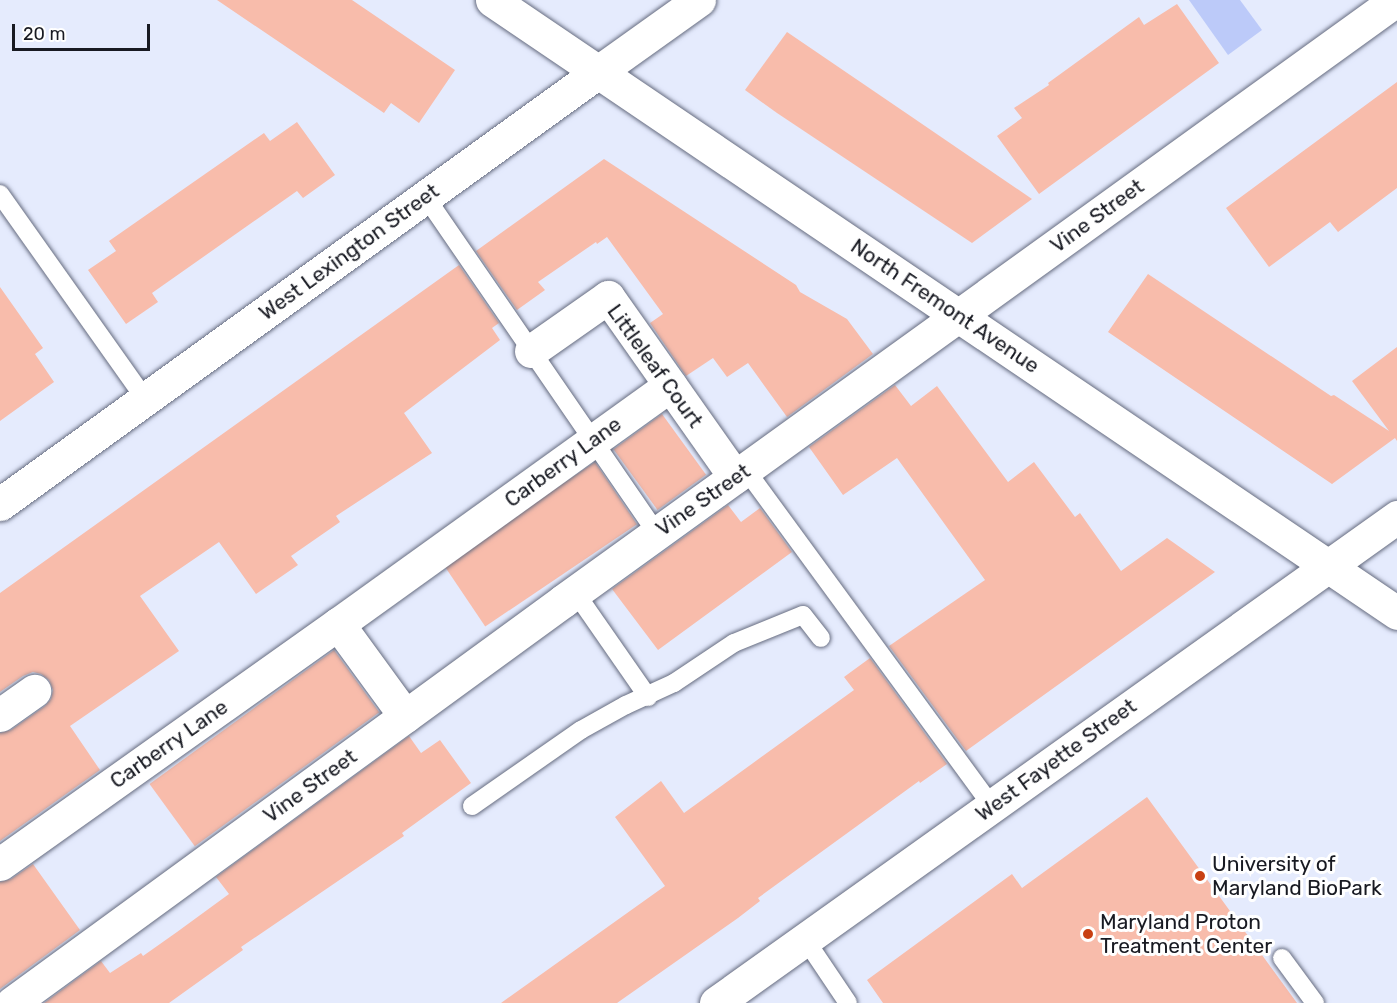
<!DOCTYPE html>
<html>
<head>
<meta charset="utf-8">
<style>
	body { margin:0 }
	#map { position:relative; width:1397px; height:1003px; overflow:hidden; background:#e5ebfd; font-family:Rubik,sans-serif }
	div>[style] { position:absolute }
	.green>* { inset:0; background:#bccaf9 }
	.building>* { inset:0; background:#f8bcab; transform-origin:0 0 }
	.roads { filter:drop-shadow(0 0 2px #666c80) drop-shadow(0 0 2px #666c80) }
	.lane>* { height:18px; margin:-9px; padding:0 9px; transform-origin:9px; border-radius:9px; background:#fff }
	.street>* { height:33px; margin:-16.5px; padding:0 16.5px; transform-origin:16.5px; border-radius:16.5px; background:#fff }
	.secondary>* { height:33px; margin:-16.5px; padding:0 16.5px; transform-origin:16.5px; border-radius:16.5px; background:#fff }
	.dots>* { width:16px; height:16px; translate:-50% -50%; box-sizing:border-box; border:3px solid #fff; border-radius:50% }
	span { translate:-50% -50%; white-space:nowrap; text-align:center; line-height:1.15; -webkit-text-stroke:6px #fff; paint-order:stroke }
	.street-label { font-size:21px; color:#181a22 }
	.poi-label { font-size:21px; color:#181a22 }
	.left { translate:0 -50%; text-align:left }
	.scale { position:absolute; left:12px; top:24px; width:138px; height:27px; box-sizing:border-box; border:3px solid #181a22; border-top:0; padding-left:8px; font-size:18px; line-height:21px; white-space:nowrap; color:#181a22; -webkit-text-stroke:4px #fff; paint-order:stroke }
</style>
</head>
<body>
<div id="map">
	<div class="green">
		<div style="clip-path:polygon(1189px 0,1240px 0,1262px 30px,1228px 55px)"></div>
	</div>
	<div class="building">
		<div style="clip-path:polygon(217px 0,352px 0,455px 70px,419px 123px,391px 103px,384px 113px)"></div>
		<div style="clip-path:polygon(1177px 4px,1219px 63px,1039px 194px,997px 136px,1022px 118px,1014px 108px,1049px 85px,1048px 83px,1139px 17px,1144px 25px)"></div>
		<div style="clip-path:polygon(787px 32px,906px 113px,1032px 199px,972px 243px,777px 113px,745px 90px)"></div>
		<div style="clip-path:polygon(1397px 82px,1397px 188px,1338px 232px,1330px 222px,1269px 267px,1226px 208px)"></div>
		<div style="clip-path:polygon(297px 122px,335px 175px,303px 198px,297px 191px,152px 293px,158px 302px,126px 324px,88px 270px,116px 251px,109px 241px,264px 133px,270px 141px)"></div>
		<div style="clip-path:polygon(604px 159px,796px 285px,800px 292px,847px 319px,873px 354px,787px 417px,748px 363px,727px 377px,713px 358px,686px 376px,650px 323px,663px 314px,607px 237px,597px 244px,596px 242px,538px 282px,545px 290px,517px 310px,476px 251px)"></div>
		<div style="clip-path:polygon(459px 265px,499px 323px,492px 328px,500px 340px,404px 413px,432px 453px,336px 516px,340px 522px,291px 556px,298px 565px,256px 594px,219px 542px,140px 596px,179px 651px,70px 726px,100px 770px,0 841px,0 733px,11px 730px,45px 706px,51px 699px,53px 690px,49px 680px,41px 674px,33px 672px,23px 676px,0 692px,0 593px)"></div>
		<div style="clip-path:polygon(1148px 274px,1331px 396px,1334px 395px,1389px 431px,1352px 381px,1397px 347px,1397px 441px,1395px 438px,1332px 484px,1108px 332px)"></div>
		<div style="clip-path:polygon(0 287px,43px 348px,35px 354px,54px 382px,0 421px)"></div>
		<div style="clip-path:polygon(895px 385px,911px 406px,937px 386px,1008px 482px,1034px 462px,1075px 517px,1080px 513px,1121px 571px,1167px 538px,1215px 572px,966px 751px,889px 646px,985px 580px,897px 458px,843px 495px,809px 447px)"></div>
		<div style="left:662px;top:414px;width:75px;height:60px;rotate:54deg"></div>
		<div style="left:595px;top:462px;width:75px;height:183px;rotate:56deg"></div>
		<div style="clip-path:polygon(728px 505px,741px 522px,760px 508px,792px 552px,658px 650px,612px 589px)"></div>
		<div style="left:334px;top:650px;width:77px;height:228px;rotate:54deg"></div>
		<div style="clip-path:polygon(870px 658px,947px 764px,920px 783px,919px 781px,758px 898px,760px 901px,738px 918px,617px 1003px,501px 1003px,665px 886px,615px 817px,661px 781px,684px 813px,854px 690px,844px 677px)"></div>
		<div style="clip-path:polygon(409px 736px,421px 753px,440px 740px,471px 783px,402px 833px,404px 836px,241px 947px,243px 950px,169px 1003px,44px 1003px,101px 961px,110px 973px,141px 953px,143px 956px,177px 932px,229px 894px,216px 877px)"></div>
		<div style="clip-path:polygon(1147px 797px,1297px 1003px,883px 1003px,867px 980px,1012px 874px,1022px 888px)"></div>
		<div style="clip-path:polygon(33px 864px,80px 930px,0 989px,0 882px,11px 879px)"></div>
	</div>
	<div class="roads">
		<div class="lane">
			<div style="left:0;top:194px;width:251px;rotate:54.7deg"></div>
			<div style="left:425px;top:196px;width:409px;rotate:55.5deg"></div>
			<div style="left:746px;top:470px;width:416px;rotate:53.8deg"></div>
			<div style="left:575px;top:592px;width:128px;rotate:55.2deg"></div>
			<div style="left:472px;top:806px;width:133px;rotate:-34.9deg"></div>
			<div style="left:581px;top:730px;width:51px;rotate:-29.1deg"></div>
			<div style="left:626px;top:705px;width:53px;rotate:-24.6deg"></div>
			<div style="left:674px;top:683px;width:72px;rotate:-33.7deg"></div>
			<div style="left:734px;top:643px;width:74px;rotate:-22.1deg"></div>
			<div style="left:803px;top:615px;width:29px;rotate:52deg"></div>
			<div style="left:805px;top:939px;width:77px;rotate:56.1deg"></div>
			<div style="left:1282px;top:958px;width:56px;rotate:53.7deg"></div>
		</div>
		<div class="street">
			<div style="left:598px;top:72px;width:124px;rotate:-35.5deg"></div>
			<div style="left:531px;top:351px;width:94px;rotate:-35deg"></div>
			<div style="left:608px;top:297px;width:220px;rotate:54.8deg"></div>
			<div style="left:338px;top:624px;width:409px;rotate:-35.7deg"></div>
			<div style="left:0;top:715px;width:42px;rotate:-35.2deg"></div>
			<div style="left:0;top:864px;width:415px;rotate:-35.4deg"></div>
			<div style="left:338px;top:624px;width:114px;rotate:53.9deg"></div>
			<div style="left:12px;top:1003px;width:682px;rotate:-36.11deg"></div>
			<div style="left:563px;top:601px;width:1027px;rotate:-35.81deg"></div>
		</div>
		<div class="secondary">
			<div style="left:492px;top:0;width:1093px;rotate:34.11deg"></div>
			<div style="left:0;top:504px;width:738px;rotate:-35.84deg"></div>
			<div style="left:716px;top:1003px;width:837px;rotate:-35.51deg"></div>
		</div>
	</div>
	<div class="dots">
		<div style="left:1200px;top:876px;background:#c84013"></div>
		<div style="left:1088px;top:934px;background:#c84013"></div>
	</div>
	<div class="street-label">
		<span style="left:1097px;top:216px;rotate:-36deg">Vine Street</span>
		<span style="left:349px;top:252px;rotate:-36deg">West Lexington Street</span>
		<span style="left:945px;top:306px;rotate:34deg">North Fremont Avenue</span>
		<span style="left:655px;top:366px;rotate:54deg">Littleleaf Court</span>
		<span style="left:563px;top:462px;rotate:-36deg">Carberry Lane</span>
		<span style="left:703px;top:500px;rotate:-35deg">Vine Street</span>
		<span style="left:169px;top:744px;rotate:-35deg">Carberry Lane</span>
		<span style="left:1056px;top:760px;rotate:-36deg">West Fayette Street</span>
		<span style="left:310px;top:786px;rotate:-36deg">Vine Street</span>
	</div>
	<div class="poi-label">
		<span class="left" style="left:1212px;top:876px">University of<br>Maryland BioPark</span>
		<span class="left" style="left:1100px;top:934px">Maryland Proton<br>Treatment Center</span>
	</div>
	<div class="scale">20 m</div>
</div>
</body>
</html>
